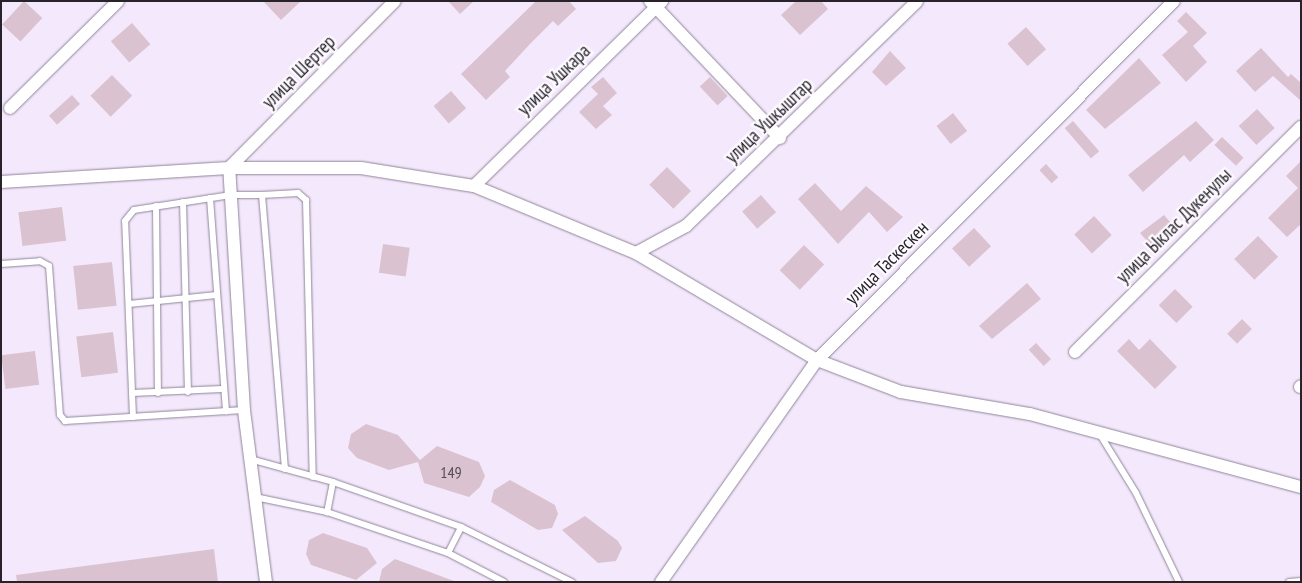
<!DOCTYPE html>
<html>
<head>
<meta charset="utf-8">
<style>
	body { margin:0 }
	#map { position:relative; width:1302px; height:583px; overflow:hidden; background:#f4e9fc; font-family:"PT Sans Narrow",sans-serif }
	div>[style] { position:absolute }
	.building>* { inset:0; background:#dbc2d0; transform-origin:0 0 }
	.roads { filter:drop-shadow(0 0 1px #908499) drop-shadow(0 0 1px #908499) }
	.service>* { height:6px; margin:-3px; padding:0 3px; transform-origin:3px; border-radius:3px; background:#fff }
	.minor>* { height:12px; margin:-6px; padding:0 6px; transform-origin:6px; border-radius:6px; background:#fff }
	span { translate:-50% -50%; white-space:nowrap; text-align:center; line-height:1.15; -webkit-text-stroke:4.5px #fdfaff; paint-order:stroke }
	.number-label { font-size:16px; color:#554b54 }
	.number-label span { -webkit-text-stroke-width:0 }
	.street-label { font-size:19px; color:#28232b }
	.frame { position:absolute; inset:0; border:2px solid #28232b; pointer-events:none }
</style>
</head>
<body>
<div id="map">
	<div class="building">
		<div style="left:24px;top:1px;width:25px;height:32px;rotate:43deg"></div>
		<div style="clip-path:polygon(263px 1px,301px 1px,281px 20px)"></div>
		<div style="clip-path:polygon(448px 1px,474px 1px,460px 14px)"></div>
		<div style="clip-path:polygon(536px 1px,569px 1px,576px 9px,558px 26px,553px 21px,530px 44px,505px 71px,510px 77px,486px 100px,461px 74px)"></div>
		<div style="clip-path:polygon(796px 1px,821px 1px,828px 9px,800px 35px,781px 15px)"></div>
		<div style="clip-path:polygon(1186px 12px,1207px 33px,1193px 46px,1207px 62px,1186px 82px,1162px 55px,1188px 32px,1177px 21px)"></div>
		<div style="left:132px;top:23px;width:28px;height:28px;rotate:49deg"></div>
		<div style="left:1026px;top:27px;width:30px;height:25px;rotate:48deg"></div>
		<div style="clip-path:polygon(1261px 48px,1288px 77px,1291px 74px,1301px 83px,1301px 101px,1273px 76px,1255px 92px,1236px 71px)"></div>
		<div style="clip-path:polygon(890px 51px,906px 68px,886px 86px,872px 72px)"></div>
		<div style="clip-path:polygon(1139px 58px,1161px 83px,1105px 129px,1086px 110px)"></div>
		<div style="left:112px;top:75px;width:29px;height:30px;rotate:46deg"></div>
		<div style="clip-path:polygon(603px 77px,617px 93px,603px 106px,612px 115px,596px 129px,579px 112px,598px 94px,591px 87px)"></div>
		<div style="left:710px;top:77px;width:26px;height:14px;rotate:47deg"></div>
		<div style="left:451px;top:91px;width:23px;height:23px;rotate:49deg"></div>
		<div style="left:72px;top:95px;width:12px;height:31px;rotate:48deg"></div>
		<div style="left:1257px;top:109px;width:26px;height:25px;rotate:47deg"></div>
		<div style="left:953px;top:113px;width:23px;height:21px;rotate:52deg"></div>
		<div style="left:1073px;top:121px;width:40px;height:11px;rotate:49deg"></div>
		<div style="clip-path:polygon(1196px 121px,1214px 140px,1190px 162px,1184px 155px,1143px 192px,1128px 175px)"></div>
		<div style="left:1222px;top:137px;width:30px;height:11px;rotate:44deg"></div>
		<div style="clip-path:polygon(1301px 161px,1301px 224px,1287px 237px,1268px 218px,1298px 188px,1286px 176px)"></div>
		<div style="left:1046px;top:164px;width:18px;height:9px;rotate:47deg"></div>
		<div style="left:667px;top:167px;width:34px;height:25px;rotate:45deg"></div>
		<div style="clip-path:polygon(815px 183px,841px 211px,866px 186px,903px 217px,887px 232px,869px 212px,838px 244px,798px 199px)"></div>
		<div style="left:761px;top:195px;width:23px;height:25px;rotate:49deg"></div>
		<div style="left:62px;top:207px;width:34px;height:44px;rotate:83deg"></div>
		<div style="clip-path:polygon(1164px 215px,1177px 230px,1157px 253px,1140px 233px)"></div>
		<div style="left:1094px;top:216px;width:26px;height:27px;rotate:47deg"></div>
		<div style="left:974px;top:228px;width:25px;height:30px;rotate:47deg"></div>
		<div style="left:1258px;top:236px;width:29px;height:33px;rotate:46deg"></div>
		<div style="left:383px;top:244px;width:27px;height:29px;rotate:8deg"></div>
		<div style="left:804px;top:245px;width:28px;height:35px;rotate:44deg"></div>
		<div style="left:112px;top:262px;width:44px;height:39px;rotate:84deg"></div>
		<div style="clip-path:polygon(1027px 283px,1041px 299px,992px 339px,979px 326px)"></div>
		<div style="left:1175px;top:289px;width:25px;height:23px;rotate:45deg"></div>
		<div style="left:1242px;top:319px;width:14px;height:21px;rotate:45deg"></div>
		<div style="left:113px;top:332px;width:41px;height:37px;rotate:83deg"></div>
		<div style="clip-path:polygon(1129px 339px,1139px 350px,1150px 339px,1177px 367px,1155px 389px,1117px 351px)"></div>
		<div style="left:1036px;top:343px;width:22px;height:10px;rotate:47deg"></div>
		<div style="left:35px;top:351px;width:34px;height:34px;rotate:83deg"></div>
		<div style="clip-path:polygon(366px 424px,398px 435px,420px 460px,437px 446px,479px 462px,485px 476px,480px 487px,469px 497px,424px 483px,418px 462px,389px 470px,357px 458px,348px 448px,351px 434px)"></div>
		<div style="clip-path:polygon(510px 480px,555px 505px,558px 514px,552px 528px,538px 530px,491px 502px,494px 490px)"></div>
		<div style="clip-path:polygon(585px 516px,618px 541px,622px 548px,616px 561px,598px 563px,562px 530px)"></div>
		<div style="clip-path:polygon(323px 533px,367px 548px,377px 563px,356px 580px,311px 565px,306px 554px,309px 540px)"></div>
		<div style="clip-path:polygon(214px 549px,218px 582px,17px 582px,16px 575px)"></div>
		<div style="clip-path:polygon(395px 559px,454px 581px,453px 582px,379px 582px,382px 569px)"></div>
	</div>
	<div class="roads">
		<div class="service">
			<div style="left:262px;top:195px;width:36px;rotate:-3deg"></div>
			<div style="left:298px;top:193px;width:11px;rotate:41deg"></div>
			<div style="left:306px;top:200px;width:277px;rotate:88.6deg"></div>
			<div style="left:210px;top:198px;width:214px;rotate:85.7deg"></div>
			<div style="left:183px;top:202px;width:190px;rotate:88.5deg"></div>
			<div style="left:156px;top:206px;width:187px;rotate:89.4deg"></div>
			<div style="left:1px;top:264px;width:39px;rotate:-4deg"></div>
			<div style="left:40px;top:261px;width:10px;rotate:29deg"></div>
			<div style="left:49px;top:266px;width:149px;rotate:85.8deg"></div>
			<div style="left:60px;top:415px;width:8px;rotate:50deg"></div>
			<div style="left:65px;top:421px;width:179px;rotate:-3.5deg"></div>
			<div style="left:129px;top:304px;width:88px;rotate:-5.8deg"></div>
			<div style="left:132px;top:393px;width:90px;rotate:-2.5deg"></div>
			<div style="left:133px;top:417px;width:196px;rotate:-92.3deg"></div>
			<div style="left:125px;top:221px;width:14px;rotate:-51deg"></div>
			<div style="left:134px;top:210px;width:98px;rotate:-8.8deg"></div>
			<div style="left:231px;top:195px;width:31px"></div>
			<div style="left:262px;top:195px;width:275px;rotate:85.2deg"></div>
			<div style="left:1099px;top:433px;width:70px;rotate:58.3deg"></div>
			<div style="left:1136px;top:493px;width:99px;rotate:64.2deg"></div>
			<div style="left:250px;top:459px;width:86px;rotate:15.5deg"></div>
			<div style="left:333px;top:482px;width:31px;rotate:101deg"></div>
			<div style="left:327px;top:512px;width:128px;rotate:18.7deg"></div>
			<div style="left:448px;top:553px;width:63px;rotate:27.4deg"></div>
			<div style="left:333px;top:482px;width:136px;rotate:19.4deg"></div>
			<div style="left:461px;top:527px;width:124px;rotate:26.4deg"></div>
			<div style="left:255px;top:497px;width:74px;rotate:11.8deg"></div>
			<div style="left:448px;top:553px;width:29px;rotate:-63deg"></div>
			<div style="left:1289px;top:582px;width:12px;rotate:-5deg"></div>
		</div>
		<div class="minor">
			<div style="left:650px;top:1px;width:189px;rotate:46.5deg"></div>
			<div style="left:10px;top:108px;width:152px;rotate:-44.7deg"></div>
			<div style="left:1px;top:182px;width:228px;rotate:-3.5deg"></div>
			<div style="left:229px;top:168px;width:132px"></div>
			<div style="left:361px;top:168px;width:114px;rotate:9.1deg"></div>
			<div style="left:474px;top:186px;width:175px;rotate:22.5deg"></div>
			<div style="left:636px;top:253px;width:210px;rotate:30.6deg"></div>
			<div style="left:817px;top:360px;width:90px;rotate:20.9deg"></div>
			<div style="left:901px;top:392px;width:131px;rotate:9.7deg"></div>
			<div style="left:1030px;top:414px;width:281px;rotate:15.1deg"></div>
			<div style="left:474px;top:186px;width:264px;rotate:-44.5deg"></div>
			<div style="left:636px;top:253px;width:57px;rotate:-28.4deg"></div>
			<div style="left:686px;top:226px;width:322px;rotate:-44.2deg"></div>
			<div style="left:1075px;top:352px;width:319px;rotate:-44.9deg"></div>
			<div style="left:1300px;top:387px;width:1px;rotate:-45deg"></div>
			<div style="left:266px;top:582px;width:173px;rotate:-97.3deg"></div>
			<div style="left:244px;top:410px;width:242px;rotate:-93.5deg"></div>
			<div style="left:229px;top:168px;width:235px;rotate:-45.2deg"></div>
			<div style="left:661px;top:582px;width:271px;rotate:-54.9deg"></div>
			<div style="left:817px;top:360px;width:506px;rotate:-45.16deg"></div>
		</div>
	</div>
	<div class="number-label">
		<span style="left:451px;top:472px">149</span>
	</div>
	<div class="street-label">
		<span style="left:299px;top:72px;rotate:-45deg">улица Шертер</span>
		<span style="left:554px;top:80px;rotate:-44deg">улица Ушкара</span>
		<span style="left:769px;top:121px;rotate:-44deg">улица Ушкыштар</span>
		<span style="left:1174px;top:226px;rotate:-45deg">улица Ыклас Дукенулы</span>
		<span style="left:887px;top:263px;rotate:-45deg">улица Таскескен</span>
	</div>
	<div class="frame"></div>
</div>
</body>
</html>
